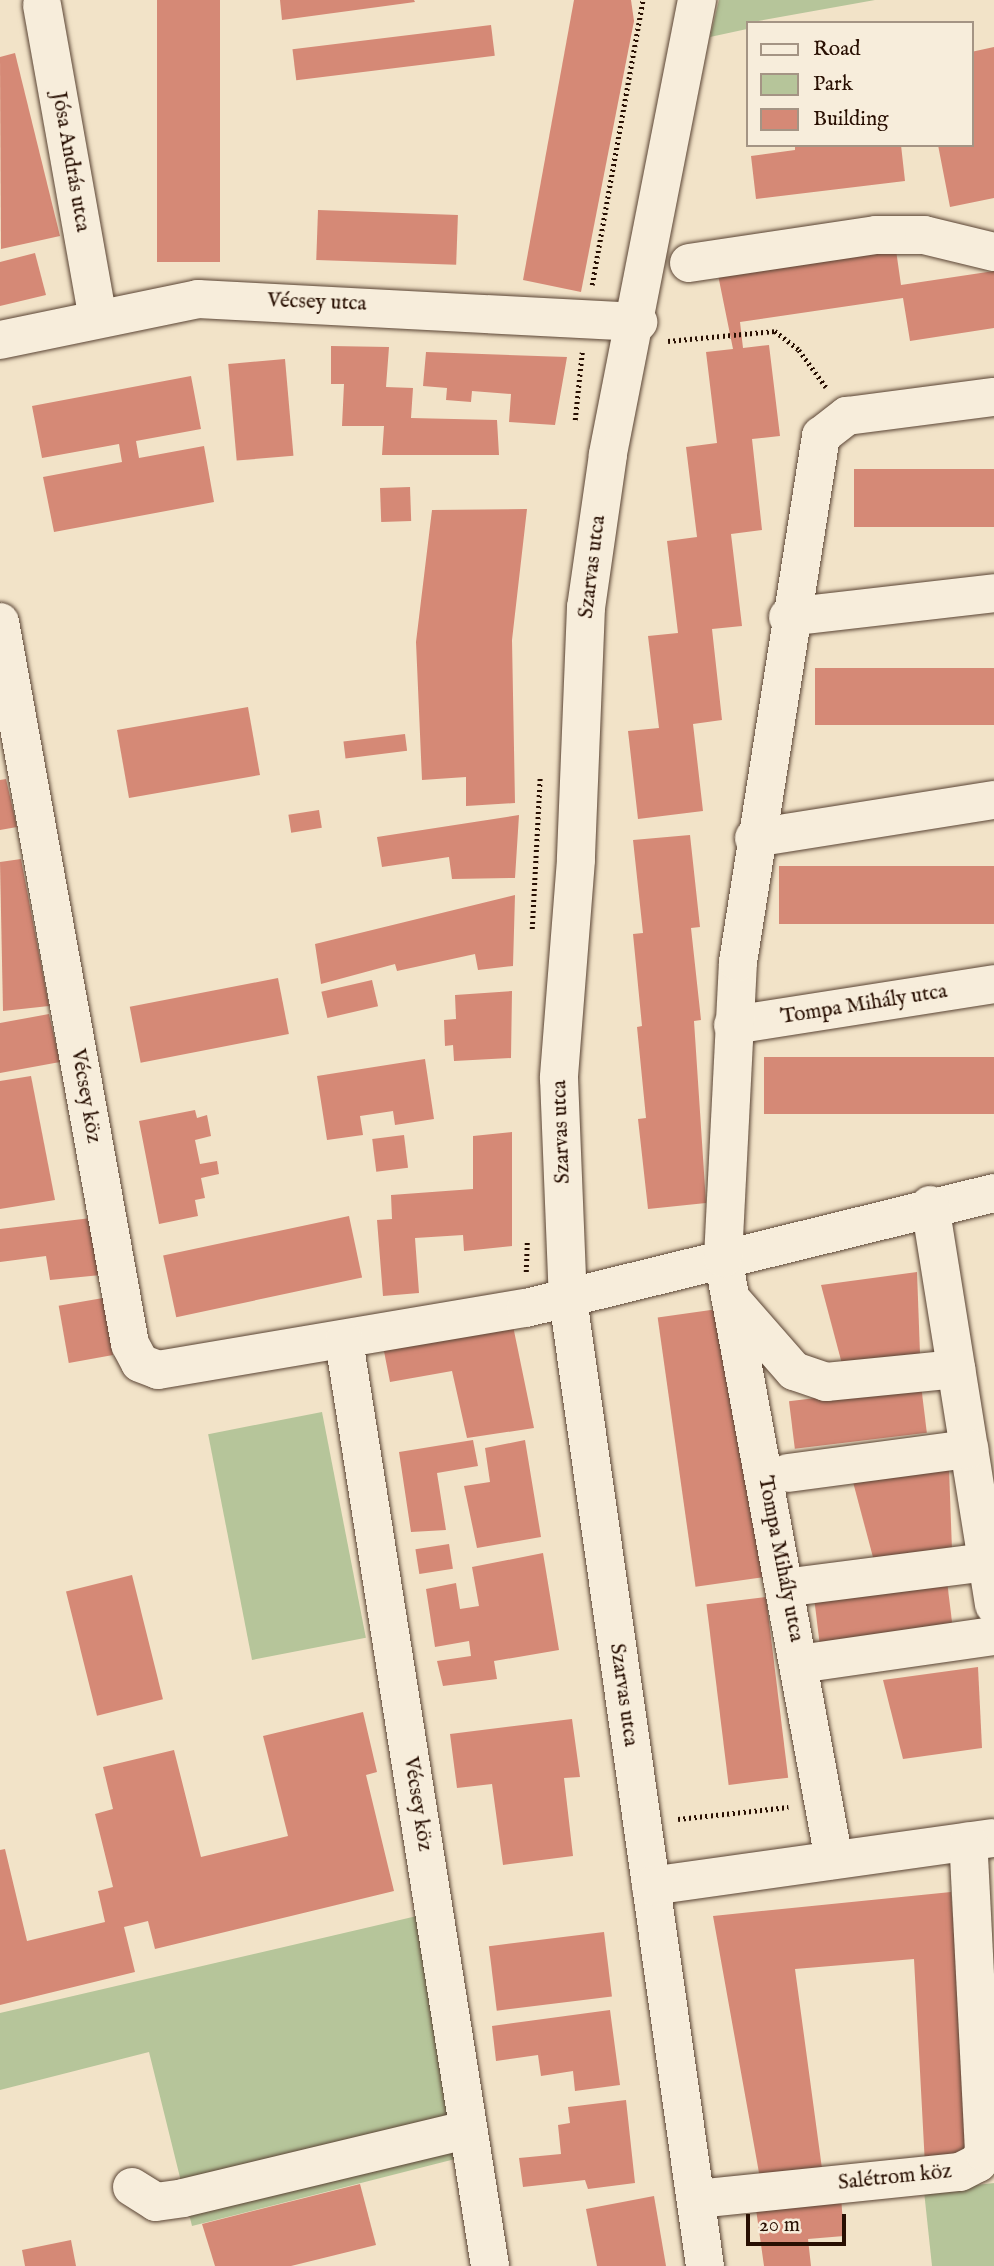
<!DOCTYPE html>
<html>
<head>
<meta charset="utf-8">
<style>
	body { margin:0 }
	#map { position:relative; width:994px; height:2266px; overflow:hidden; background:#f2e3c8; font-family:"IM FELL English",serif }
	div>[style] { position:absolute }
	.green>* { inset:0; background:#b6c59a; transform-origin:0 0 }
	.building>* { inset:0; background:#d58976; transform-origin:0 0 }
	.path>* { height:4.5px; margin-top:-2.25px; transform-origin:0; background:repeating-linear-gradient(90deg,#280f02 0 2px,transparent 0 5.5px) }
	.roads { filter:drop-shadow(0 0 2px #5a4434) drop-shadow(0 0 2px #5a4434) }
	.minor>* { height:38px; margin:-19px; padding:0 19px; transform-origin:19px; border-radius:19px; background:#f7eddb }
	span { translate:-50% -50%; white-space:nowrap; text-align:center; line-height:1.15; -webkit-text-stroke:5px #f7eddb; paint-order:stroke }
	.street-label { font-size:21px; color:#280f02 }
	.legend { position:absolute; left:746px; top:21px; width:228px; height:126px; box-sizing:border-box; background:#f7eddb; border:2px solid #a49484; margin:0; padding:9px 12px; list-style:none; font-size:21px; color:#280f02 }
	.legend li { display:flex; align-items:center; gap:14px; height:35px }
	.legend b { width:35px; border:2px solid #a49484 }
	.scale { position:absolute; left:746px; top:2214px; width:100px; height:32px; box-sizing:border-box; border:4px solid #280f02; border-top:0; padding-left:9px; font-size:21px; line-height:24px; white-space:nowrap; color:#280f02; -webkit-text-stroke:5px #f7eddb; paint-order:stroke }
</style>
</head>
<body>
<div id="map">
	<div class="green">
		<div style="clip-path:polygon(719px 0,875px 0,747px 23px,747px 29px,710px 37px)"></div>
		<div style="left:322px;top:1412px;width:230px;height:116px;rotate:79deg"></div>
		<div style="clip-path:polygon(434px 1912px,459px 2158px,192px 2226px,149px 2052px,0 2090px,0 2013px)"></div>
		<div style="clip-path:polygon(994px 2183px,994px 2266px,932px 2266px,924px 2191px)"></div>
	</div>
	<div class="building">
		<div style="left:157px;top:0;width:63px;height:262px"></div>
		<div style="clip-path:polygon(280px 0,414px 0,415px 2px,282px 20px)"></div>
		<div style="clip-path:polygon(574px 0,631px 0,634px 21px,581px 292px,523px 280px)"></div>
		<div style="left:491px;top:25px;width:31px;height:200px;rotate:83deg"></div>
		<div style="clip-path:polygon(994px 47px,994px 198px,950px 207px,938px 145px,971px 145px,971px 52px)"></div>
		<div style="clip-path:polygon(15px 53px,60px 236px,1px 249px,0 57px)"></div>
		<div style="clip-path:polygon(795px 145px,901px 145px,905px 181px,756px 199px,751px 156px,795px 150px)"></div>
		<div style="left:318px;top:210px;width:140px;height:50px;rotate:2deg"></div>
		<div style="clip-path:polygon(895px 243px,901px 285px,994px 271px,994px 328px,910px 341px,903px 298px,740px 322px,743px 348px,769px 345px,780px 436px,752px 439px,762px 530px,731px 534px,742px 626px,712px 629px,722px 720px,693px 724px,703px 811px,638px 819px,628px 731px,659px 728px,648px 636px,678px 633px,667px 541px,697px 537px,686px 447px,717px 443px,706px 352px,733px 349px,717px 270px)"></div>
		<div style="clip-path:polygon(35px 253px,46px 295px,0 306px,0 262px)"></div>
		<div style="clip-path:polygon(331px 346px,389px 347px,386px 387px,413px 388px,411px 418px,497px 420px,499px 455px,382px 455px,384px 426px,342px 426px,344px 384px,331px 384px)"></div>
		<div style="clip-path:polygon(426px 352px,567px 357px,555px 425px,509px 422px,511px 394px,472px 391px,471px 402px,446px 400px,447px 388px,423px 386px)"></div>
		<div style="left:285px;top:359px;width:97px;height:57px;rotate:85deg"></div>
		<div style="clip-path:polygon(191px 376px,201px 429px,136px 441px,139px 458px,204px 446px,214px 502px,54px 532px,43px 477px,122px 462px,119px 444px,42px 458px,32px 406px)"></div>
		<div style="left:994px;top:469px;width:58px;height:140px;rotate:90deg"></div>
		<div style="left:410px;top:487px;width:34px;height:30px;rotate:88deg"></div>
		<div style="clip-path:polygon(527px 509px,512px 640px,515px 803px,466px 806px,466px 777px,422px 780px,416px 642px,432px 510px)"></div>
		<div style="left:994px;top:668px;width:57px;height:179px;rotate:90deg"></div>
		<div style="left:248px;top:707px;width:69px;height:133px;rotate:80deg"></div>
		<div style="left:405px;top:734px;width:17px;height:62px;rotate:83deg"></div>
		<div style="clip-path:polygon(6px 779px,17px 827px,0 830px,0 780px)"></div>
		<div style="left:319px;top:810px;width:18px;height:31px;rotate:81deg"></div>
		<div style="clip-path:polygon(519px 815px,515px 878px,452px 879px,449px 857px,382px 867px,377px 837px)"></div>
		<div style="clip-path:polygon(690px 835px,700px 927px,691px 928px,701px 1020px,694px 1021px,706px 1203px,648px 1209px,638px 1119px,646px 1118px,637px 1027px,642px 1026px,633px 934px,643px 933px,633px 840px)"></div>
		<div style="clip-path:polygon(21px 859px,49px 1006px,3px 1011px,0 862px)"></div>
		<div style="left:994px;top:866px;width:58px;height:215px;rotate:90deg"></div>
		<div style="clip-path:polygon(515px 895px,513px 966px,478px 970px,475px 954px,397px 971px,395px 964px,321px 984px,315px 944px)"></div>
		<div style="left:278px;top:978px;width:57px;height:151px;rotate:79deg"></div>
		<div style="left:372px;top:980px;width:27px;height:52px;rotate:77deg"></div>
		<div style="clip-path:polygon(512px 991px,511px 1058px,454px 1061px,453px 1045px,445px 1046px,444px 1020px,456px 1019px,455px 995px)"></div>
		<div style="clip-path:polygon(49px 1014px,60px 1062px,0 1073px,0 1023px)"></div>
		<div style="left:994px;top:1057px;width:57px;height:230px;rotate:90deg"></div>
		<div style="clip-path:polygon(425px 1059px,434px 1119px,395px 1125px,393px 1111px,360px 1116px,363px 1135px,327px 1140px,317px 1076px)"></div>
		<div style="clip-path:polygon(31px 1076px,55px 1200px,0 1209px,0 1081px)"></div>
		<div style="clip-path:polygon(195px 1110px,197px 1118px,207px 1115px,211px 1136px,195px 1140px,200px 1164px,217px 1161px,219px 1174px,201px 1178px,205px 1198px,195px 1200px,198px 1216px,159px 1224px,139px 1121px)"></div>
		<div style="clip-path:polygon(512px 1132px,512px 1246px,464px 1251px,463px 1235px,415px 1238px,419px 1293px,383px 1296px,377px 1220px,392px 1219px,391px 1195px,473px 1189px,473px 1136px)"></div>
		<div style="left:404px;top:1135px;width:33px;height:32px;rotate:83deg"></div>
		<div style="left:349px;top:1216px;width:63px;height:190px;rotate:78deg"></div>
		<div style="clip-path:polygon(91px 1218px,101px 1275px,50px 1280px,46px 1256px,0 1262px,0 1229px)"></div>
		<div style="clip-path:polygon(917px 1272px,920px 1354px,842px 1364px,821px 1285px)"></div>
		<div style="left:103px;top:1298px;width:58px;height:45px;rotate:80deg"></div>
		<div style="left:725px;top:1308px;width:272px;height:68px;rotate:82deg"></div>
		<div style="clip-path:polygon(512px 1321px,534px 1428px,467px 1438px,452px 1371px,390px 1382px,383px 1346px)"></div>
		<div style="left:921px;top:1385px;width:48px;height:133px;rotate:83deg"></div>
		<div style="clip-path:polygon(473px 1440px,478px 1466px,437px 1473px,446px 1530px,411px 1532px,399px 1452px)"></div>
		<div style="clip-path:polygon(525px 1440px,541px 1537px,477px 1548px,464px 1486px,490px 1482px,485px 1448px)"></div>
		<div style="clip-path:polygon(949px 1469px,952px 1550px,874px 1561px,853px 1482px)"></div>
		<div style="left:449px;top:1544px;width:25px;height:34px;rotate:81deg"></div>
		<div style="clip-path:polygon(543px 1553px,559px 1650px,494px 1661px,497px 1679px,443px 1686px,437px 1661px,471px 1656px,469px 1641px,435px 1647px,426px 1589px,456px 1583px,460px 1609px,479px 1606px,472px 1567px)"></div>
		<div style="left:132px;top:1575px;width:128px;height:68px;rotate:76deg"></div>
		<div style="left:947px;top:1581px;width:48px;height:134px;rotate:83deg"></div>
		<div style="left:766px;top:1597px;width:182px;height:60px;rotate:83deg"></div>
		<div style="clip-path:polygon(978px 1667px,982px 1748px,903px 1759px,883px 1680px)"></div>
		<div style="clip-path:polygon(363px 1712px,377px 1772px,366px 1775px,394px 1891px,155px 1949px,148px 1921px,124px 1927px,135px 1972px,0 2005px,0 1850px,5px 1849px,27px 1941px,105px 1922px,98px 1891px,113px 1887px,95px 1814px,113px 1809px,103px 1767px,174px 1750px,201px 1857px,288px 1836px,263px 1736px)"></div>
		<div style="clip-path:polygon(572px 1719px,580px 1777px,564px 1778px,573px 1856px,503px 1865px,492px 1784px,457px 1788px,450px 1734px)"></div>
		<div style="clip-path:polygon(951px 1892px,970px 2163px,925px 2165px,914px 1959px,795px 1969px,823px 2176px,761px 2184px,713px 1916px)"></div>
		<div style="left:604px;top:1932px;width:65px;height:116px;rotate:83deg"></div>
		<div style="clip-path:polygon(610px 2010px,620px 2085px,575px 2091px,573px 2071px,541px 2076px,538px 2055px,496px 2061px,492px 2026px)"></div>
		<div style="clip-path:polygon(626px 2100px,635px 2183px,588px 2189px,585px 2180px,523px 2187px,519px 2158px,561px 2154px,558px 2125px,570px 2123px,568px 2107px)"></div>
		<div style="clip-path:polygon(360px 2184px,376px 2245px,291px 2266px,215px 2266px,202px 2224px)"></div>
		<div style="clip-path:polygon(654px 2196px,666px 2266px,597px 2266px,586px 2209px)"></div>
		<div style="clip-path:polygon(841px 2197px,844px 2236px,808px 2239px,811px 2266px,764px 2266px,755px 2202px)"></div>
		<div style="clip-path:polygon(71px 2240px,76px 2266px,25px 2266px,22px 2250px)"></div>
	</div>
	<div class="path">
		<div style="left:592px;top:285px;width:290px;rotate:-79.9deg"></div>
		<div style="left:668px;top:341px;width:107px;rotate:-5.3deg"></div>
		<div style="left:775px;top:331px;width:31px;rotate:38deg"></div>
		<div style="left:799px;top:350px;width:46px;rotate:53.9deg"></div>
		<div style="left:575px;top:420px;width:68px;rotate:-84.1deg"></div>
		<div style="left:532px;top:929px;width:152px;rotate:-87deg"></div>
		<div style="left:526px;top:1272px;width:30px;rotate:-88deg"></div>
		<div style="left:678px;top:1819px;width:111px;rotate:-6.2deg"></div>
	</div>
	<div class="roads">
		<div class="minor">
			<div style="left:697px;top:0;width:464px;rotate:101.1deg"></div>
			<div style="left:608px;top:455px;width:154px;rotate:98.2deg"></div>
			<div style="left:586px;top:607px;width:253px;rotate:92.3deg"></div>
			<div style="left:576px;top:860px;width:219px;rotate:94.5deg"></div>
			<div style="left:559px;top:1078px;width:221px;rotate:87.7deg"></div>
			<div style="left:568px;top:1299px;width:977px;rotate:81.94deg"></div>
			<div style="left:42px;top:5px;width:318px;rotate:79.9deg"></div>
			<div style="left:689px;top:263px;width:189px;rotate:-8.5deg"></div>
			<div style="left:876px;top:235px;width:48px"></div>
			<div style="left:924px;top:235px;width:72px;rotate:13.7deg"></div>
			<div style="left:0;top:340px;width:202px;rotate:-11.7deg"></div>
			<div style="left:198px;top:299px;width:441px;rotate:3deg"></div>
			<div style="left:788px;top:617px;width:207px;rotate:-6.6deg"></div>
			<div style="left:0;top:622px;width:734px;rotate:79.79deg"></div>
			<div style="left:130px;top:1344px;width:21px;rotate:62deg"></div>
			<div style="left:140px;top:1363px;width:19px;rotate:21deg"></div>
			<div style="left:158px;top:1370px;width:373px;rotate:-9.6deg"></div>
			<div style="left:526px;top:1308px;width:482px;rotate:-13.8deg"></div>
			<div style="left:754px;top:838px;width:243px;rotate:-9deg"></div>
			<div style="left:733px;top:1025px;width:264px;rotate:-8.9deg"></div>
			<div style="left:930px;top:1205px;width:405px;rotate:80.9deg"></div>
			<div style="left:731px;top:1299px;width:96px;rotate:48.8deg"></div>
			<div style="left:794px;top:1371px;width:34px;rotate:19deg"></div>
			<div style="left:826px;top:1382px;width:131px;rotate:-5.7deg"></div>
			<div style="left:344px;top:1341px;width:936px;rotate:81.03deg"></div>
			<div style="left:788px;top:1473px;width:183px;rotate:-7.6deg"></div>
			<div style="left:799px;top:1586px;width:190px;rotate:-7.3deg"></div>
			<div style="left:813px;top:1662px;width:183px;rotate:-8.2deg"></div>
			<div style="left:834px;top:1860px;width:612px;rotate:-100.45deg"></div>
			<div style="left:723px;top:1258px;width:296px;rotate:-87.1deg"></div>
			<div style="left:738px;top:962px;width:533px;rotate:-81.03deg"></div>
			<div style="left:821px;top:436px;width:33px;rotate:-38deg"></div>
			<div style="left:847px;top:416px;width:148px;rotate:-7.4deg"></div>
			<div style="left:651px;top:1886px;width:344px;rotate:-8deg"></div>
			<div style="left:132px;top:2187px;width:28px;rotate:32deg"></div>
			<div style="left:156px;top:2202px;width:27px;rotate:-8deg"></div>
			<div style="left:183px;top:2198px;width:292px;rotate:-13.5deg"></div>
			<div style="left:697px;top:2199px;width:264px;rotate:-5.9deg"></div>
			<div style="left:960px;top:2172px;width:20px;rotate:-27deg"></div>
			<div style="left:978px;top:2163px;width:13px;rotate:-61deg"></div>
			<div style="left:984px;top:2152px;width:311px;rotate:-92.9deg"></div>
		</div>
	</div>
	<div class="street-label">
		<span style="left:70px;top:162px;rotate:80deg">Jósa András utca</span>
		<span style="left:317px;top:303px;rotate:2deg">Vécsey utca</span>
		<span style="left:593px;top:567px;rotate:-83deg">Szarvas utca</span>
		<span style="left:864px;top:1005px;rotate:-9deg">Tompa Mihály utca</span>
		<span style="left:85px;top:1096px;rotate:80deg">Vécsey köz</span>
		<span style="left:562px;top:1132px;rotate:-92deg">Szarvas utca</span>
		<span style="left:780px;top:1559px;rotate:79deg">Tompa Mihály utca</span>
		<span style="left:623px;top:1695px;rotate:82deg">Szarvas utca</span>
		<span style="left:417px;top:1804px;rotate:81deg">Vécsey köz</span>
		<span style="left:895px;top:2178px;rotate:-6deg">Salétrom köz</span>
	</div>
	<ul class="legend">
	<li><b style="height:9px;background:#f7eddb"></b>Road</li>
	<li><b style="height:19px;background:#b6c59a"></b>Park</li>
	<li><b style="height:19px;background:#d58976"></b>Building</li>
	</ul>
	<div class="scale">20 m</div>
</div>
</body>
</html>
